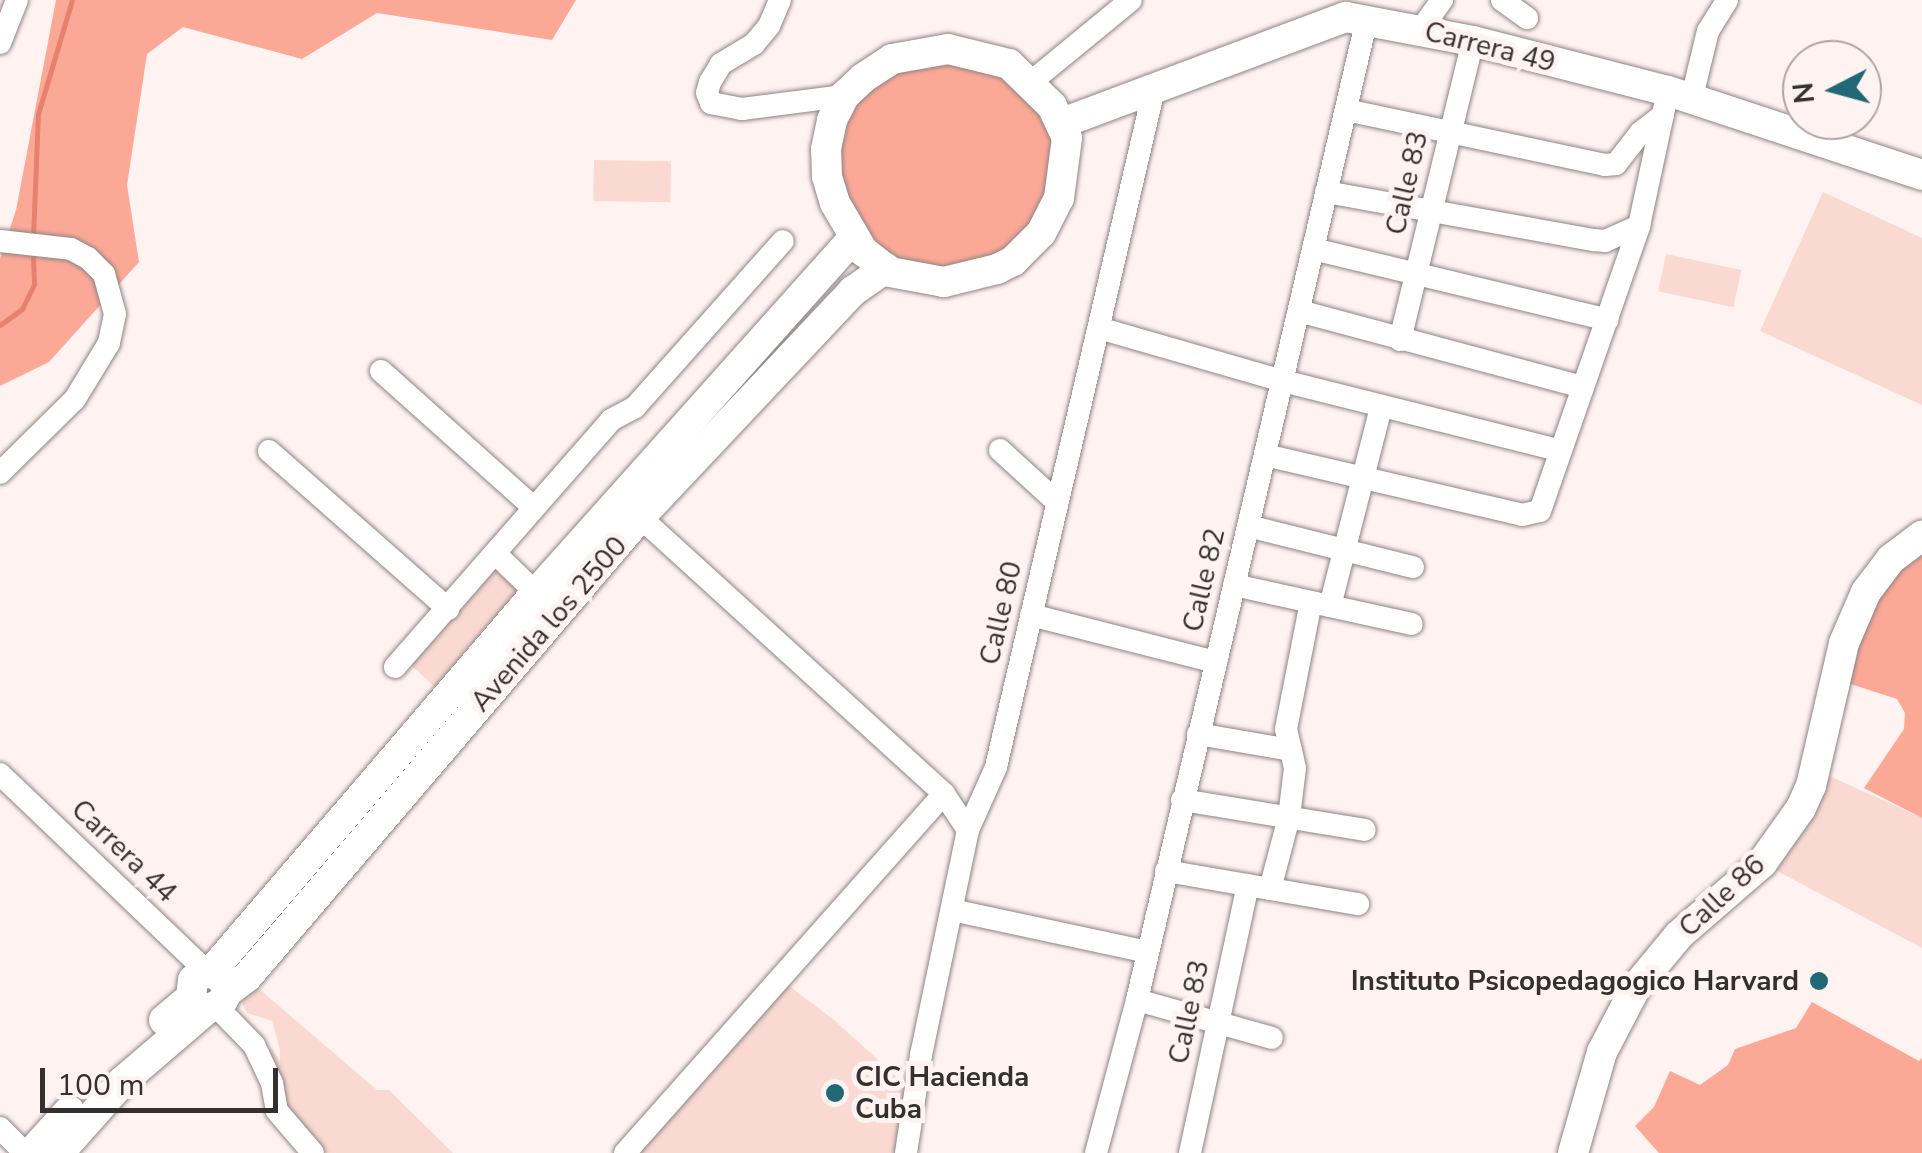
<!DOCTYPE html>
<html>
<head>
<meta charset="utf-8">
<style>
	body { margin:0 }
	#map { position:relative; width:1922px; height:1153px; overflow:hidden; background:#fff3f1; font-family:"Nunito Sans",sans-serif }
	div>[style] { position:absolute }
	.green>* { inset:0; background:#f9d9d2; transform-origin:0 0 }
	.forest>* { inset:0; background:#fca897 }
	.stream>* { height:5px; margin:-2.5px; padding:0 2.5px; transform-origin:2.5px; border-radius:2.5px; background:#e6816e }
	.roads { filter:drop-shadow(0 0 2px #8e8482) drop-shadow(0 0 2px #8e8482) }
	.minor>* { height:22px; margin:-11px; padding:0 11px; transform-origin:11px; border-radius:11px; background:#fff }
	.major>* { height:30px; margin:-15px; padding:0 15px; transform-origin:15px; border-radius:15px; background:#fff }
	.dots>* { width:28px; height:28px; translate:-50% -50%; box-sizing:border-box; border:5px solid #fff3f1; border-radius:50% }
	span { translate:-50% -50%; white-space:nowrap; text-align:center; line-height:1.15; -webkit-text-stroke:10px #fff3f1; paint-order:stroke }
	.street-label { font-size:28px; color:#34302f }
	.poi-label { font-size:28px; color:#34302f; font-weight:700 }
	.right { translate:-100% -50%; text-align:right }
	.left { translate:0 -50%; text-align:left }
	.north { position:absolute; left:1782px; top:40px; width:100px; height:100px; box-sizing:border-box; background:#fff3f1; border:2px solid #aea5a3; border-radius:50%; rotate:264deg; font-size:28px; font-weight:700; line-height:40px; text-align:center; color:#34302f }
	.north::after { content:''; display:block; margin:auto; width:35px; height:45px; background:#206875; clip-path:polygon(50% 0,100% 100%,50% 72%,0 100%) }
	.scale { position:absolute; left:40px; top:1068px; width:238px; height:45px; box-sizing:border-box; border:5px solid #34302f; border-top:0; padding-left:12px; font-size:30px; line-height:35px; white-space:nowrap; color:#34302f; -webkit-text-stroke:8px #fff3f1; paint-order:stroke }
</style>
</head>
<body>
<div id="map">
	<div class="green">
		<div style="left:594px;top:160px;width:77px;height:41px;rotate:1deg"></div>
		<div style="clip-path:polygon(1823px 192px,1922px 238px,1922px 405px,1760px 331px)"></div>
		<div style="left:1666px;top:254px;width:77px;height:38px;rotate:12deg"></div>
		<div style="left:492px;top:567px;width:43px;height:127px;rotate:42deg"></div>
		<div style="clip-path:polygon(1814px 769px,1922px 818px,1922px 948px,1762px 863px)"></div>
		<div style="clip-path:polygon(780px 979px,834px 1020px,907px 1086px,906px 1153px,625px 1153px)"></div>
		<div style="clip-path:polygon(251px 982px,377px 1090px,389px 1090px,453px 1153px,326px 1153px,292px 1120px,256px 1058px,272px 1049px,280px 1061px,280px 1050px,272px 1021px,247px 1013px,242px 1003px)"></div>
	</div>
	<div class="forest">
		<div style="clip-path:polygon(56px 0,576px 0,552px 40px,377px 13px,302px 59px,183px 27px,147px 54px,127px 185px,139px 262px,49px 362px,0 386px,0 259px,16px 210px)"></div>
		<div style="clip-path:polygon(975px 53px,1052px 106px,1059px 198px,983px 276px,882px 270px,827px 176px,863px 78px)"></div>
		<div style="clip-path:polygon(1922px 537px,1922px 818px,1864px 788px,1904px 729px,1905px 713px,1897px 699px,1838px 680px,1852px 625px)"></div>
		<div style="clip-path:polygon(1812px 1002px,1919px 1061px,1922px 1058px,1922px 1153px,1659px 1153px,1635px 1126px,1654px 1107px,1670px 1071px,1700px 1085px,1728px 1065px,1735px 1049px,1796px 1028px)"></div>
	</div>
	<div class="stream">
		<div style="left:33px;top:237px;width:123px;rotate:-87.7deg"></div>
		<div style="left:38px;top:114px;width:119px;rotate:-73.4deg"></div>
		<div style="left:0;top:325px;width:27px;rotate:-36deg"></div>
		<div style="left:22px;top:309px;width:28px;rotate:-64deg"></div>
		<div style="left:34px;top:284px;width:31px;rotate:-92deg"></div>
	</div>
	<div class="roads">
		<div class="minor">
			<div style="left:780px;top:0;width:28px;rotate:113deg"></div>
			<div style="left:769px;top:26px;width:23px;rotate:130deg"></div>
			<div style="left:754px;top:44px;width:39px;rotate:149deg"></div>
			<div style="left:721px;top:64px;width:21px;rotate:121deg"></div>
			<div style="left:710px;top:82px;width:11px;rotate:105deg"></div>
			<div style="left:707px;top:93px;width:11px;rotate:68deg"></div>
			<div style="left:711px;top:103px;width:32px;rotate:11deg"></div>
			<div style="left:742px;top:109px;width:103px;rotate:-7.3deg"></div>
			<div style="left:1502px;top:0;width:31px;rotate:36deg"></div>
			<div style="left:1421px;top:29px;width:36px;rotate:-54deg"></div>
			<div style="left:0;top:43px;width:46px;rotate:-68.4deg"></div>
			<div style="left:1031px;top:82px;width:129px;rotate:-39.4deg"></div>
			<div style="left:1692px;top:97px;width:68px;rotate:-76.4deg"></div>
			<div style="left:1708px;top:31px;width:36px;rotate:-58deg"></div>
			<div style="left:1346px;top:110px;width:265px;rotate:12deg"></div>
			<div style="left:1605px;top:165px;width:11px;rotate:-5deg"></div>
			<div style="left:1616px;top:164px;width:39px;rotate:-52deg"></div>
			<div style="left:1640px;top:133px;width:29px;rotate:-38deg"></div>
			<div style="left:1326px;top:192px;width:272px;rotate:10.2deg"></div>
			<div style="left:1594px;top:240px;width:11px;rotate:5deg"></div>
			<div style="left:1605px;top:241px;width:37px;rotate:-24deg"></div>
			<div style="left:0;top:241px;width:71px;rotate:6.4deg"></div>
			<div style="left:71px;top:249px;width:19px;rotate:28deg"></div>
			<div style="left:88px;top:258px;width:23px;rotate:45deg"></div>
			<div style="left:104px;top:274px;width:41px;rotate:74.6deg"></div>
			<div style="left:115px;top:314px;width:30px;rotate:102deg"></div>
			<div style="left:109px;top:343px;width:66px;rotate:121.3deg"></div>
			<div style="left:75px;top:399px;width:105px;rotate:135.4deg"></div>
			<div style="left:1313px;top:249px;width:303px;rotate:13.5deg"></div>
			<div style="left:1299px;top:311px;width:294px;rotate:15deg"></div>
			<div style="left:1099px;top:328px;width:191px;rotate:16.1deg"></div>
			<div style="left:1283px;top:381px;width:284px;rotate:14.1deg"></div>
			<div style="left:1400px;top:340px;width:308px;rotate:-76.3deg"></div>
			<div style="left:381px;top:371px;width:205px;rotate:41.8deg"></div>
			<div style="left:1000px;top:450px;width:77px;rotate:42.4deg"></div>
			<div style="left:269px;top:451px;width:239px;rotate:41.4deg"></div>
			<div style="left:1265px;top:455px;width:264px;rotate:13.1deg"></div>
			<div style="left:1522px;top:515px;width:18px;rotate:-13deg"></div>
			<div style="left:1540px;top:511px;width:302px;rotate:-70.8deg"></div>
			<div style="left:1639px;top:226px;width:138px;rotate:-77.9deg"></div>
			<div style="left:640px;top:517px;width:411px;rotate:42.3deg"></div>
			<div style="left:944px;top:794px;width:43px;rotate:56.3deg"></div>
			<div style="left:1248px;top:526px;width:170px;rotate:14deg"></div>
			<div style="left:495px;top:553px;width:57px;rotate:44.3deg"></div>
			<div style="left:1234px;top:585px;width:182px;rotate:12.4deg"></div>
			<div style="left:1330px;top:606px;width:205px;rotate:-75.6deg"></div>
			<div style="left:1031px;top:615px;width:191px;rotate:14.3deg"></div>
			<div style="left:395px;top:667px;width:328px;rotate:-48.8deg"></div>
			<div style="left:611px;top:420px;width:27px;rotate:-28deg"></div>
			<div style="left:635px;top:407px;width:222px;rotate:-48.3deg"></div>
			<div style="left:1198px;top:734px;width:94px;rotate:9.8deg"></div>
			<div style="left:0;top:774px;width:286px;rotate:43.7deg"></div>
			<div style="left:1182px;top:800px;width:185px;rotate:9.3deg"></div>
			<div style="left:1166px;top:871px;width:195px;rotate:9.8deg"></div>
			<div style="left:1270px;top:889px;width:74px;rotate:-75.2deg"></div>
			<div style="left:1289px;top:817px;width:49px;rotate:-83deg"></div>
			<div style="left:1295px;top:768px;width:40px;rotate:-103deg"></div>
			<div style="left:1286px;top:729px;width:129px;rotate:-78.9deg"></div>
			<div style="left:952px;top:910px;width:200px;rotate:12.1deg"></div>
			<div style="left:1137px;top:1000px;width:140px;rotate:15.7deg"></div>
			<div style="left:217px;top:1007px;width:53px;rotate:45.8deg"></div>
			<div style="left:254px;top:1045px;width:42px;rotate:64.7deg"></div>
			<div style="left:272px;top:1083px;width:28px;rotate:80deg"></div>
			<div style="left:277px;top:1111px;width:55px;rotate:49.4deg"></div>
			<div style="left:0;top:1128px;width:35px;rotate:45deg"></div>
			<div style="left:625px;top:1153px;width:480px;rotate:-48.4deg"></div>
			<div style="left:906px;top:1153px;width:99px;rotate:-81.3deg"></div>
			<div style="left:921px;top:1055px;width:230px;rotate:-78.2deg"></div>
			<div style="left:968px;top:830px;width:69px;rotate:-66deg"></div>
			<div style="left:996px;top:767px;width:700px;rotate:-76.88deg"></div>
			<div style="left:1096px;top:1153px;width:158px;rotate:-75deg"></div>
			<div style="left:1137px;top:1000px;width:1008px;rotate:-76.81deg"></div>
			<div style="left:1190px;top:1153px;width:274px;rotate:-77.8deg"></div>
		</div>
		<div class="major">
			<div style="left:948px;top:49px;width:63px;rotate:13.8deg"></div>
			<div style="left:1009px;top:64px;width:60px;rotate:44.3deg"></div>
			<div style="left:1052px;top:106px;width:35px;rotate:65deg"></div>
			<div style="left:1067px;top:138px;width:61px;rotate:97.6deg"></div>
			<div style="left:1059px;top:198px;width:39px;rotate:117deg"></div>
			<div style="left:1041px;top:233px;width:40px;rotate:135deg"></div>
			<div style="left:1013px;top:261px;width:18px;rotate:153deg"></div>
			<div style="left:997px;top:269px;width:55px;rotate:166.2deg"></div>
			<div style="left:944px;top:282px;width:55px;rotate:-169.5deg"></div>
			<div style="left:890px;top:272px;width:34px;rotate:-142deg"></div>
			<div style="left:863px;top:251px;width:56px;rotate:-120.3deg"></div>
			<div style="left:835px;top:203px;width:28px;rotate:-107deg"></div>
			<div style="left:827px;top:176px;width:27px;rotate:-92deg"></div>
			<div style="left:826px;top:149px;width:30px;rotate:-78deg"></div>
			<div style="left:832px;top:120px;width:27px;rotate:-63deg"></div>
			<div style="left:844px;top:96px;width:26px;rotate:-43deg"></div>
			<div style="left:863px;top:78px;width:35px;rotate:-33deg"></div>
			<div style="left:892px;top:59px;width:57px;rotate:-10.1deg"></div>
			<div style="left:1062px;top:123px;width:303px;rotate:-20.5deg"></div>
			<div style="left:1346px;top:17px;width:129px;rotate:10.7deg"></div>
			<div style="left:1473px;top:41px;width:201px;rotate:14.4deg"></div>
			<div style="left:1668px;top:91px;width:268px;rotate:18.3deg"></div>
			<div style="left:211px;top:972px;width:499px;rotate:-49.4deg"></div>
			<div style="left:536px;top:593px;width:475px;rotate:-48.2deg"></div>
			<div style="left:164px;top:1020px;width:35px;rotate:-40deg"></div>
			<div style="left:191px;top:997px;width:17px;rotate:-83deg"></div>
			<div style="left:193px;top:980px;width:11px;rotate:-41deg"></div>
			<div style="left:201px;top:973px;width:17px;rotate:3deg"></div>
			<div style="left:218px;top:974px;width:12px;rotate:55deg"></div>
			<div style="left:31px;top:1153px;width:57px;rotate:-47.9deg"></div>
			<div style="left:59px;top:1153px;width:96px;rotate:-48.4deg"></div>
			<div style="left:123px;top:1081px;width:111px;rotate:-40.6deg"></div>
			<div style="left:207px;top:1009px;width:15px;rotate:-20deg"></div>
			<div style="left:221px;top:1004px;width:13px;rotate:-63deg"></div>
			<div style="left:227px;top:992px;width:25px;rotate:-37deg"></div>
			<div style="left:247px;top:977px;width:605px;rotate:-49.49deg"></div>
			<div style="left:640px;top:517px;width:311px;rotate:-46.7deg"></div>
			<div style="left:853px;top:291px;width:40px;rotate:-34.9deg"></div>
			<div style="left:1573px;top:1153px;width:105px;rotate:-74deg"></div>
			<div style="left:1602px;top:1052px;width:73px;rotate:-62.4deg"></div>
			<div style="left:1636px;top:987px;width:67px;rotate:-50.4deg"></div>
			<div style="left:1679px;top:935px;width:110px;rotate:-40.9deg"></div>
			<div style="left:1762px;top:863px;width:67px;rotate:-54.7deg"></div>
			<div style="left:1801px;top:808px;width:24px;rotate:-66deg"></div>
			<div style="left:1811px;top:786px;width:147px;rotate:-77deg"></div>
			<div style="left:1844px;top:643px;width:56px;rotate:-66.7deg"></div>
			<div style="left:1866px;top:592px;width:41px;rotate:-52.9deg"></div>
			<div style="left:1891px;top:559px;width:39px;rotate:-37deg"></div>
		</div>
	</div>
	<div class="dots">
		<div style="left:1819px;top:981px;background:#206875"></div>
		<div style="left:835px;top:1093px;background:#206875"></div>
	</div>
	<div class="street-label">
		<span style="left:1490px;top:47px;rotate:14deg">Carrera 49</span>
		<span style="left:1407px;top:183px;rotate:-77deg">Calle 83</span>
		<span style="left:1204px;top:580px;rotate:-77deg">Calle 82</span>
		<span style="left:1001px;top:613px;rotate:-77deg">Calle 80</span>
		<span style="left:549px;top:624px;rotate:-49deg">Avenida los 2500</span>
		<span style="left:124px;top:851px;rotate:44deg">Carrera 44</span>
		<span style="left:1722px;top:896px;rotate:-43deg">Calle 86</span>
		<span style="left:1189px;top:1012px;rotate:-78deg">Calle 83</span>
	</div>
	<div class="poi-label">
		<span class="right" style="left:1799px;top:981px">Instituto Psicopedagogico Harvard</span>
		<span class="left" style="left:855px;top:1093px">CIC Hacienda<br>Cuba</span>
	</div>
	<div class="north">N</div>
	<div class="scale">100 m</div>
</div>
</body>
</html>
